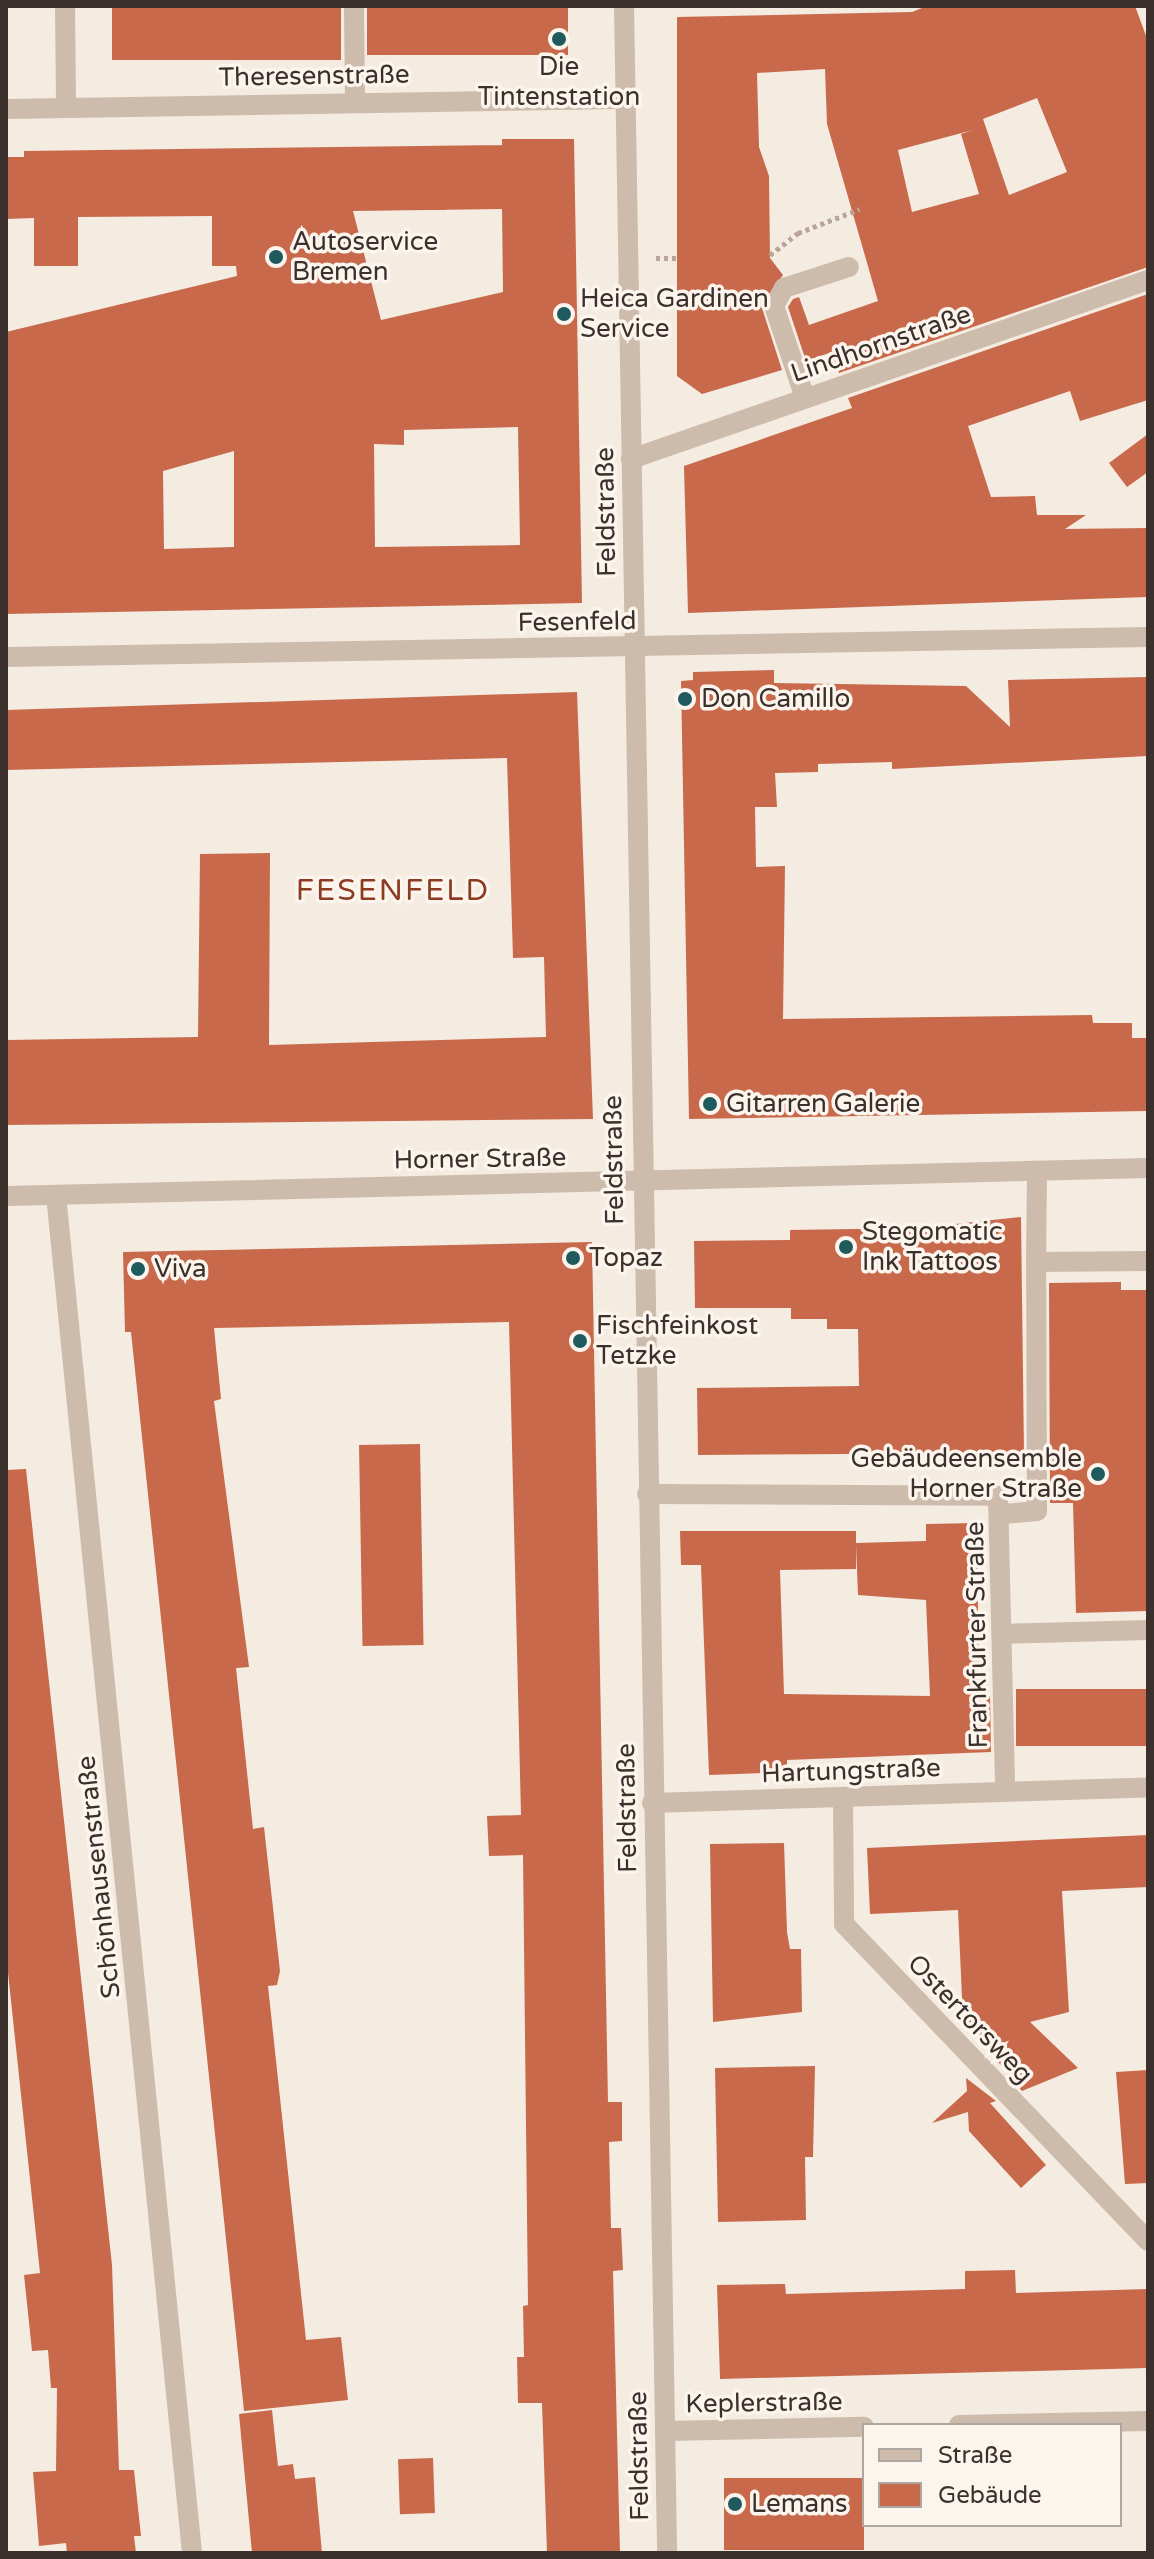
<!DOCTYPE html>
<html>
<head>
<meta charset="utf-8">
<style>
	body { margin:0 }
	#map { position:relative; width:1154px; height:2559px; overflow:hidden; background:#f4ebe1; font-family:"Varela Round",sans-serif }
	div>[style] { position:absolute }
	.building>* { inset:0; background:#c8694b; transform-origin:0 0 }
	.path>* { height:5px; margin-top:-2.5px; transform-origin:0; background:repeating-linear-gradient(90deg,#b9a596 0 4px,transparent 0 8px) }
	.service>* { height:20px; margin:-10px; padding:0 10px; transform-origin:10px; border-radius:10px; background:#cdbbac }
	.minor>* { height:20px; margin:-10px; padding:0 10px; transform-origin:10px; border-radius:10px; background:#cdbbac }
	.dots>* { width:22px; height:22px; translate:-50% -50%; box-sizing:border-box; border:4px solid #fbf5ee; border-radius:50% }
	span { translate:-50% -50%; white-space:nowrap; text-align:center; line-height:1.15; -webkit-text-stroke:7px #fbf5ee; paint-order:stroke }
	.poi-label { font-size:26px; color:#3b302b }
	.left { translate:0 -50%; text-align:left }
	.right { translate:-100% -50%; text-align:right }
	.street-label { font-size:26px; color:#3b302b }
	.quarter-label { font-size:30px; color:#8c3b22; letter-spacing:2px }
	.frame { position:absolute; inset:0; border:8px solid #3b302b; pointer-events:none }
	.legend { position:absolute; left:862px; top:2423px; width:260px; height:104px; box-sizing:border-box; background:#fbf5ee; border:2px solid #aea6a0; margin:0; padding:10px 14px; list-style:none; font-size:24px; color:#3b302b }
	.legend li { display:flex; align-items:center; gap:16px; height:40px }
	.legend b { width:40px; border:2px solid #aea6a0 }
</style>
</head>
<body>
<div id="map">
	<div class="building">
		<div style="left:112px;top:6px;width:229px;height:54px"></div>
		<div style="left:367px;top:6px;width:201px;height:49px"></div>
		<div style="clip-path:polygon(evenodd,927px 6px,1135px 6px,1148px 41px,1148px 267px,839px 373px,832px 352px,806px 361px,788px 307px,793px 299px,799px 297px,809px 325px,878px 301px,827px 124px,825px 69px,757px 73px,759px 147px,769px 176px,770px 258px,783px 275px,761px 305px,782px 370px,702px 394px,677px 376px,677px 17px,912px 12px,927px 6px,1037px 98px,1067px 172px,1009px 195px,983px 119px,1037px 98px,927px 6px,973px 130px,961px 134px,979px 194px,912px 212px,898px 150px,973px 130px)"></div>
		<div style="clip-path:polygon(evenodd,502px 139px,574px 139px,582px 603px,6px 614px,6px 332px,237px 276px,236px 266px,212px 266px,212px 216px,78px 217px,78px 266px,34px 266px,34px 218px,6px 219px,6px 157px,24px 157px,24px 151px,502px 145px,502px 139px,502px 209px,503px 292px,381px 320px,353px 211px,502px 209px,502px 139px,518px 427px,520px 545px,375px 547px,374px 444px,404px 445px,404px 430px,518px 427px,502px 139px,234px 451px,234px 547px,164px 549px,163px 471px,234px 451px)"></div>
		<div style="clip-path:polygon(1148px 294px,1148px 400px,1080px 421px,1070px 391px,968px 426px,991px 497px,1035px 496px,1037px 515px,1086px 515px,1065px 529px,1148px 528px,1148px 597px,688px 613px,684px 466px,852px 408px,848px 398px)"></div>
		<div style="clip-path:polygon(1148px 434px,1148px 472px,1127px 487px,1109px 463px)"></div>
		<div style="clip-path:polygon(774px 670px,774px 683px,966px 686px,1010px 727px,1008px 680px,1148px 677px,1148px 756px,892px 769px,892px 762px,818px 764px,818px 772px,775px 773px,777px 807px,755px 807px,756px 867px,785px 866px,783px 1019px,1092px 1015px,1093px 1023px,1132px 1023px,1132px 1038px,1148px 1038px,1148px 1111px,689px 1119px,681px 681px,693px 680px,693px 672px)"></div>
		<div style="clip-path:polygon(577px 692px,593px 1119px,6px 1125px,6px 1040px,198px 1037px,200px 854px,270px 853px,269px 1045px,546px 1037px,544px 957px,513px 958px,507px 758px,6px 770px,6px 710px)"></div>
		<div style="clip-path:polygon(1021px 1217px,1024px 1453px,698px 1455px,697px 1388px,859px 1386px,858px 1329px,827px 1329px,827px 1319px,791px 1319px,791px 1308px,695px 1308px,694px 1241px,790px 1240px,790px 1230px,918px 1228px)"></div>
		<div style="clip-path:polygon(592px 1242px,608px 2102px,622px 2102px,622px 2141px,609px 2142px,611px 2228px,621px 2228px,623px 2270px,613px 2271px,620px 2553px,547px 2553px,542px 2403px,518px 2403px,517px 2357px,524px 2357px,523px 2306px,528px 2305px,523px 1855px,489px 1856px,487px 1816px,521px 1815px,509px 1322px,214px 1328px,221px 1399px,214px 1401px,249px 1667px,236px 1668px,253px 1829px,264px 1827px,280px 1971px,277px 1985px,268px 1986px,306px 2340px,341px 2337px,348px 2400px,244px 2411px,131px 1332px,125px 1332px,123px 1252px)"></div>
		<div style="clip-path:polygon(1121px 1282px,1121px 1290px,1148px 1290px,1148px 1611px,1076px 1613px,1073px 1503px,1050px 1503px,1049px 1283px)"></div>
		<div style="left:420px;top:1444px;width:201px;height:61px;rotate:89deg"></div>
		<div style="clip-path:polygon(26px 1469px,112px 2265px,119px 2470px,134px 2470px,141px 2536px,134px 2536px,136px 2553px,67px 2553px,66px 2543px,39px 2546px,33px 2472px,56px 2471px,57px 2388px,51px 2388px,48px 2350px,32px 2351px,24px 2275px,40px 2273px,6px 1954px,6px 1470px)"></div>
		<div style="clip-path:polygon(evenodd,977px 1523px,979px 1696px,990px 1696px,991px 1752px,787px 1760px,787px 1772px,709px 1775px,701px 1565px,681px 1565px,680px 1531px,856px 1531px,856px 1543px,926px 1541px,926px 1524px,977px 1523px,856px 1545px,858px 1595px,926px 1600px,930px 1696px,784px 1694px,780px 1570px,856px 1569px,856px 1545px)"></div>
		<div style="left:1148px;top:1689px;width:57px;height:132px;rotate:90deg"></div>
		<div style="clip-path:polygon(1148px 1835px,1148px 1887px,1062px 1891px,1069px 2012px,1030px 2022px,1078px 2068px,1022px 2091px,963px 2019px,958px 1910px,870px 1914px,867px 1848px)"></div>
		<div style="clip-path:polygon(784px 1843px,787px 1932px,790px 1949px,801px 1949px,802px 2012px,713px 2022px,710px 1844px)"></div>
		<div style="clip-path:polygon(815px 2066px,813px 2157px,805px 2157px,806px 2220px,718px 2222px,715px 2068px)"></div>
		<div style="clip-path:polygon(1148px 2070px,1148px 2183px,1125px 2184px,1116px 2072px)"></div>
		<div style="clip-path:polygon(966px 2078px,996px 2101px,990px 2103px,1046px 2165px,1021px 2188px,969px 2131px,968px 2112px,932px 2123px,967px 2091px)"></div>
		<div style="clip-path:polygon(1015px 2270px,1016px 2293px,1148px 2289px,1148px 2368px,720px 2379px,717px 2285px,785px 2284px,786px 2294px,965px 2289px,965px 2271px)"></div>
		<div style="clip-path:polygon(272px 2410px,278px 2466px,293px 2464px,295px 2479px,315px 2477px,322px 2553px,252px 2553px,239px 2414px)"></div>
		<div style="left:433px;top:2458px;width:55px;height:35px;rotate:88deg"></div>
		<div style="left:864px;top:2478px;width:72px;height:140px;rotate:90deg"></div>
	</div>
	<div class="path">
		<div style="left:770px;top:255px;width:36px;rotate:-38deg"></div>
		<div style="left:798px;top:233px;width:66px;rotate:-21.2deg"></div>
		<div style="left:656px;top:258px;width:23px"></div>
	</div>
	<div class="service">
		<div style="left:805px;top:398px;width:97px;rotate:-108.6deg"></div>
		<div style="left:774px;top:306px;width:21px;rotate:-61deg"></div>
		<div style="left:784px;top:288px;width:68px;rotate:-17.9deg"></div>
		<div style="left:1037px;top:1171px;width:91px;rotate:90.6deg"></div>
		<div style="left:1036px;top:1262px;width:112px;rotate:-0.5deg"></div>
		<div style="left:1003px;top:1514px;width:34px;rotate:-5deg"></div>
		<div style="left:1037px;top:1511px;width:249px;rotate:-90.2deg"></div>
		<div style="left:1002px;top:1634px;width:146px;rotate:-1.6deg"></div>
		<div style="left:843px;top:1797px;width:127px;rotate:89.5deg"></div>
		<div style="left:844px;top:1924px;width:439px;rotate:46.2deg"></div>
	</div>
	<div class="minor">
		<div style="left:65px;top:6px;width:101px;rotate:89.4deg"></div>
		<div style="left:354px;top:6px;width:94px;rotate:89.4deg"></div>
		<div style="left:624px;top:6px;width:2547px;rotate:89.03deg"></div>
		<div style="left:6px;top:109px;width:617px;rotate:-0.93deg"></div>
		<div style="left:631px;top:459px;width:547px;rotate:-19.1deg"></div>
		<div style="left:6px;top:657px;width:1142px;rotate:-1deg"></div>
		<div style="left:56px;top:1195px;width:1365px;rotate:84.28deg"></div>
		<div style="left:6px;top:1196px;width:1142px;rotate:-1.4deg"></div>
		<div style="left:647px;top:1494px;width:351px;rotate:0.3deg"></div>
		<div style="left:998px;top:1496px;width:295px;rotate:88.6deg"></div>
		<div style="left:652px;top:1803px;width:496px;rotate:-1.8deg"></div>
		<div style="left:959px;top:2425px;width:189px;rotate:-1.2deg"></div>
		<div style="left:665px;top:2431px;width:199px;rotate:-1.2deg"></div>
	</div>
	<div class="dots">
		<div style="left:559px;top:39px;background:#1f5a5e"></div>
		<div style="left:276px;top:257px;background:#1f5a5e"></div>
		<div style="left:564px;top:314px;background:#1f5a5e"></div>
		<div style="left:685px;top:699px;background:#1f5a5e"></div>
		<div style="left:710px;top:1104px;background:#1f5a5e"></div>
		<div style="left:846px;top:1247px;background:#1f5a5e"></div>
		<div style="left:573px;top:1258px;background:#1f5a5e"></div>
		<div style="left:138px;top:1269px;background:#1f5a5e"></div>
		<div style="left:580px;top:1341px;background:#1f5a5e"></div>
		<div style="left:1098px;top:1474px;background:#1f5a5e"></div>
		<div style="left:735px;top:2504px;background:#1f5a5e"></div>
	</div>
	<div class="poi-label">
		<span style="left:559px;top:82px">Die<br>Tintenstation</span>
		<span class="left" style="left:292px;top:257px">Autoservice<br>Bremen</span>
		<span class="left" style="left:580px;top:314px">Heica Gardinen<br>Service</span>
		<span class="left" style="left:701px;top:699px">Don Camillo</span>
		<span class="left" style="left:726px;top:1104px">Gitarren Galerie</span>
		<span class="left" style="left:862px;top:1247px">Stegomatic<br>Ink Tattoos</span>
		<span class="left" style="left:589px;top:1258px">Topaz</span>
		<span class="left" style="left:154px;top:1269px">Viva</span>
		<span class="left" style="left:596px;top:1341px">Fischfeinkost<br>Tetzke</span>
		<span class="right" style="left:1082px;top:1474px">Gebäudeensemble<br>Horner Straße</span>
		<span class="left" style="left:751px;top:2504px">Lemans</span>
	</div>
	<div class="street-label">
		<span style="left:314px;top:76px;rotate:-1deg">Theresenstraße</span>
		<span style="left:881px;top:344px;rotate:-19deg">Lindhornstraße</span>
		<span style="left:606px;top:512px;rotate:-91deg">Feldstraße</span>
		<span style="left:577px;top:622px;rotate:-1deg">Fesenfeld</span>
		<span style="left:480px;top:1159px;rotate:-1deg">Horner Straße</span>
		<span style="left:614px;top:1160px;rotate:-91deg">Feldstraße</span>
		<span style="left:977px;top:1635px;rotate:-91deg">Frankfurter Straße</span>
		<span style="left:851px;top:1771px;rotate:-2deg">Hartungstraße</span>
		<span style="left:627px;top:1808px;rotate:-91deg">Feldstraße</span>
		<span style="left:99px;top:1877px;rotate:-96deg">Schönhausenstraße</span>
		<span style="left:970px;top:2019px;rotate:46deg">Ostertorsweg</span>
		<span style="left:764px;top:2403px;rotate:-1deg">Keplerstraße</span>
		<span style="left:639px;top:2456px;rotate:-91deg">Feldstraße</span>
	</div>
	<div class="quarter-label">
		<span style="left:393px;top:891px">FESENFELD</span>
	</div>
	<div class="frame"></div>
	<ul class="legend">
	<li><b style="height:10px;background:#cdbbac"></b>Straße</li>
	<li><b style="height:22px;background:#c8694b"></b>Gebäude</li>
	</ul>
</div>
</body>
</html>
